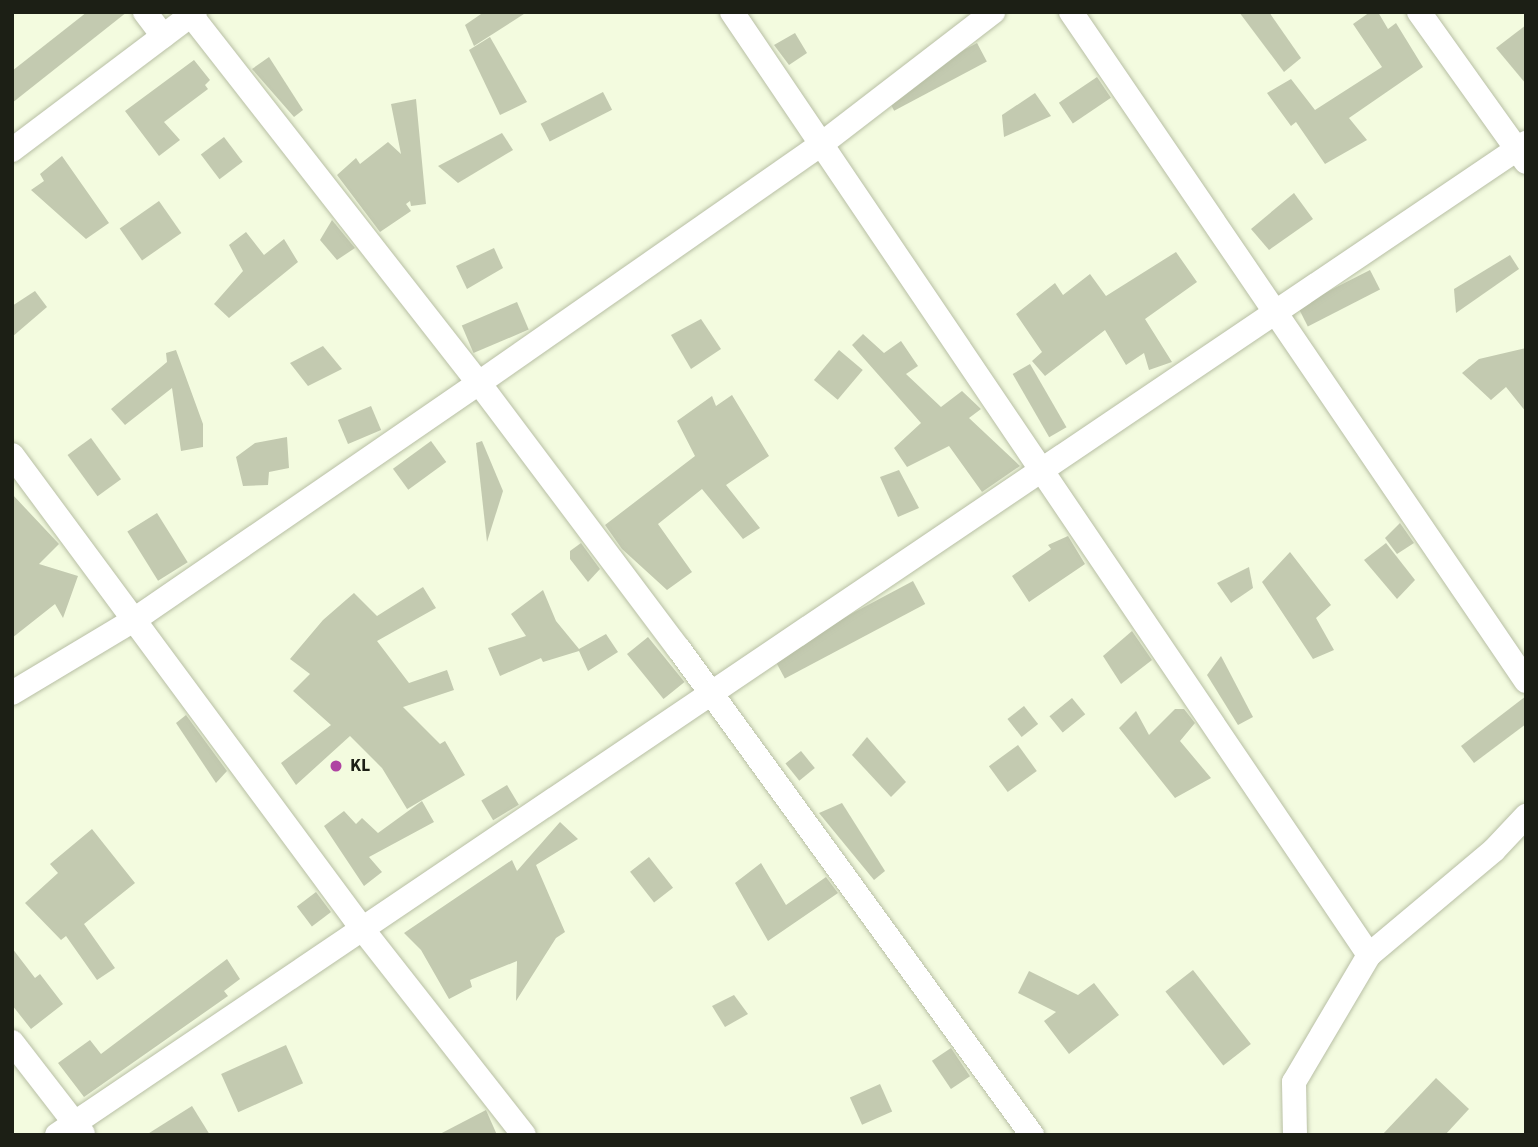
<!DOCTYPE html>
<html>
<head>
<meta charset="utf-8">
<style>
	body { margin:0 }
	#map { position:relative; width:1538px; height:1147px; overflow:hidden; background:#f3fbdf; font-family:"Source Sans 3",sans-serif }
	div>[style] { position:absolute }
	.building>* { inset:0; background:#c3cab0; transform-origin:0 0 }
	.roads { filter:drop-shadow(0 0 2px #b8bfa5) drop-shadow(0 0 2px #b8bfa5) }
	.minor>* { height:24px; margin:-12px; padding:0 12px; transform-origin:12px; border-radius:12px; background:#fff }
	.dots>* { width:19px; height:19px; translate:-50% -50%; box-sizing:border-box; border:4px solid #f3fbdf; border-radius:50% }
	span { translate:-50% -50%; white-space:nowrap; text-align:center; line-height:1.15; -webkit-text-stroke:6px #f3fbdf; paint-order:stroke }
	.poi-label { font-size:18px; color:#1c1f15; font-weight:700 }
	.left { translate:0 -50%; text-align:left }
	.frame { position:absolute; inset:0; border:14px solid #1c1f15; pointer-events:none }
</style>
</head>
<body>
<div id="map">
	<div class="building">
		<div style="clip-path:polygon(87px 12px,127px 12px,12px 103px,12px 71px)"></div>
		<div style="clip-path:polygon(484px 12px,527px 12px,474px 46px,465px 25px)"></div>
		<div style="clip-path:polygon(1239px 12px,1269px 12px,1301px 58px,1284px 72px)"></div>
		<div style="clip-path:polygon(1370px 12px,1378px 12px,1388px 29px,1396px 23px,1423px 67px,1349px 118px,1367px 140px,1325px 164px,1296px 122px,1291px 126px,1267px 93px,1291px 79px,1315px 110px,1382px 67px,1353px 24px)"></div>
		<div style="clip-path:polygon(1526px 25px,1526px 84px,1496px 48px)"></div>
		<div style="clip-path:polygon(795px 33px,807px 53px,789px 65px,774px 45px)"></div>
		<div style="clip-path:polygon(490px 37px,527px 102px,500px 115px,469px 50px)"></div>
		<div style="left:977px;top:43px;width:21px;height:105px;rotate:62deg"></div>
		<div style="clip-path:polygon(269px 57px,303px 110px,294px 117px,252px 69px)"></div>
		<div style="clip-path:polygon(194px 60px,210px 80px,205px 85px,208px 89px,164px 122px,180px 140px,159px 156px,125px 111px)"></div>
		<div style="left:1097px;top:77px;width:25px;height:46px;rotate:56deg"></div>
		<div style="left:603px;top:92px;width:20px;height:70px;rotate:63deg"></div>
		<div style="clip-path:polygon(1035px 93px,1051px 116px,1004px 137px,1002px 115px)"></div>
		<div style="clip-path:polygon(416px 99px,426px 204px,411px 206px,410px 201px,406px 204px,411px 211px,380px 232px,337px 175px,356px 158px,360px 164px,388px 142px,401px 154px,391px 104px)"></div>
		<div style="clip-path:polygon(502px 133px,513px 150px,458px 183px,438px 166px)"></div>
		<div style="left:224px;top:137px;width:31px;height:29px;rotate:53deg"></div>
		<div style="clip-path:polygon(62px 156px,109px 223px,86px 239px,31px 190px,44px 181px,40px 174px)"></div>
		<div style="clip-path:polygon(1294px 193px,1313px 219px,1269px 250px,1251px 229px)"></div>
		<div style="left:159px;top:201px;width:39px;height:48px;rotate:55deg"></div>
		<div style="clip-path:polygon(332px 220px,355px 248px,337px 260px,320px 240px)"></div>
		<div style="clip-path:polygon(246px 232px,264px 255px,284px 239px,298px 262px,229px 318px,214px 304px,243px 271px,229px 245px)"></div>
		<div style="clip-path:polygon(494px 248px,503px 268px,467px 289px,456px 266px)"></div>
		<div style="clip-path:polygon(1176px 252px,1197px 282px,1145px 319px,1172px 362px,1149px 370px,1144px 353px,1126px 365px,1105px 330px,1045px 376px,1032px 361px,1042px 352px,1016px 314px,1055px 283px,1063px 295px,1090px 274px,1106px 296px)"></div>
		<div style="clip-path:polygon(1510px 255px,1519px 269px,1456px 313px,1454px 289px)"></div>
		<div style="left:1370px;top:270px;width:22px;height:81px;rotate:63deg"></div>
		<div style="clip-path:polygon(35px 291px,47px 307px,12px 337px,12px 306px)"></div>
		<div style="left:517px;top:302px;width:30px;height:60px;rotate:67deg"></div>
		<div style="clip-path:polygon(701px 319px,721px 349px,691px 369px,671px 335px)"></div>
		<div style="clip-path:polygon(863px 334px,884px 353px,901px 341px,918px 366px,906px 374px,941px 407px,962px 391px,981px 409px,969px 418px,1020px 466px,982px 492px,949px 446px,907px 467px,894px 448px,921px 423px,852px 345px)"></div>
		<div style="clip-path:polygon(323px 346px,342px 369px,308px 386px,290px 363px)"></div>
		<div style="clip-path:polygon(1526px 348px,1526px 412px,1506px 387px,1491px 400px,1462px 373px,1479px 359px)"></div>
		<div style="clip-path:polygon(176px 350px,203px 424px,203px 447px,181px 451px,172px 388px,125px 425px,111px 409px,167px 362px,166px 353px)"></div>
		<div style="left:839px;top:350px;width:31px;height:39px;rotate:40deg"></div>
		<div style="left:1030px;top:364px;width:73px;height:20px;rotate:60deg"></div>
		<div style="clip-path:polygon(732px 395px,769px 456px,726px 485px,760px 528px,743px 539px,702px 489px,658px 524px,692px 572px,667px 590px,622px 549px,605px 525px,695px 456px,677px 421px,712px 396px,716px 406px)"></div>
		<div style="left:371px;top:406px;width:26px;height:36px;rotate:67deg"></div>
		<div style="clip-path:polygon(287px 437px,289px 468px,269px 472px,268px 485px,243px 486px,236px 457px,255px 443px)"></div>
		<div style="left:91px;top:438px;width:51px;height:29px;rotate:54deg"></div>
		<div style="left:431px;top:441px;width:26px;height:47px;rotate:54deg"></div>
		<div style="clip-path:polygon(482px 441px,503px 491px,487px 542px,476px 443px)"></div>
		<div style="clip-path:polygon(899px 470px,919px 508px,898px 517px,880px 477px)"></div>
		<div style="clip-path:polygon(12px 494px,59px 544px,39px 564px,78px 576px,63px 618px,55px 604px,12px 638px)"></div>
		<div style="left:157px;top:513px;width:58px;height:35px;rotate:58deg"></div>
		<div style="clip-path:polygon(1400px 523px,1414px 543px,1397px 554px,1385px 538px)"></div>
		<div style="clip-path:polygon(1068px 536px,1085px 564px,1029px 602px,1012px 576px,1051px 549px,1048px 545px)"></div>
		<div style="clip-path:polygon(581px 543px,600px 569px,588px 582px,570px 559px,570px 551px)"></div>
		<div style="clip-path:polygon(1386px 543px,1415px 580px,1397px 599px,1364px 560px)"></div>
		<div style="clip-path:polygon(1290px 552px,1331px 605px,1316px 618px,1334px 650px,1313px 659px,1262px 582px)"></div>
		<div style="clip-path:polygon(1249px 567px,1253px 588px,1231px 603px,1217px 583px)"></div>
		<div style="left:913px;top:581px;width:26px;height:159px;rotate:62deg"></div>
		<div style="clip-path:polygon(423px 587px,436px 608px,377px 641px,409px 683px,447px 670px,454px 690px,403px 707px,440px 744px,445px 741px,465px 775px,407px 809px,382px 768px,350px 736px,296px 785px,281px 763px,331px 725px,293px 691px,310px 674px,290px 659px,323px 620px,354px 593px,377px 616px)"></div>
		<div style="clip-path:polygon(543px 590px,556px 621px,579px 649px,606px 634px,618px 652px,588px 671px,579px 651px,543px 662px,541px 658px,500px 676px,488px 648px,526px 636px,511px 614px)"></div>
		<div style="clip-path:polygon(1132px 631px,1152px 660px,1121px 684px,1103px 656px)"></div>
		<div style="left:648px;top:637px;width:58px;height:27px;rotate:51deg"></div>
		<div style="clip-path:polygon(1221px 656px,1253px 717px,1238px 725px,1207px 675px)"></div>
		<div style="clip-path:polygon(1526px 696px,1526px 724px,1474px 763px,1461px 746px)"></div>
		<div style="left:1072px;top:698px;width:21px;height:29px;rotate:51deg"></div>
		<div style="left:1024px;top:706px;width:23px;height:21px;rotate:52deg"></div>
		<div style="clip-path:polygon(1175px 709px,1184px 709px,1195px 723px,1180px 741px,1211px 778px,1175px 798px,1119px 728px,1136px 711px,1149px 735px)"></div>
		<div style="clip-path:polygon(186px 715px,227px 771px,216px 783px,176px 723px)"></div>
		<div style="clip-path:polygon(867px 737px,906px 782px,891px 797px,852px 755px)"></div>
		<div style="left:1018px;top:745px;width:32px;height:36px;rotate:54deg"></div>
		<div style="left:801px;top:751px;width:22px;height:20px;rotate:51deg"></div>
		<div style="left:507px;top:785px;width:23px;height:30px;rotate:59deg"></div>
		<div style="clip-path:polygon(422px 801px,434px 822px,369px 857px,382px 872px,364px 886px,324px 826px,344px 811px,356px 824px,362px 818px,378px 833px)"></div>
		<div style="clip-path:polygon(842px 803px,885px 871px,874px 880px,819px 813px)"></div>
		<div style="clip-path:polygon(560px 822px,578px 839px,536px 865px,565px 932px,556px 938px,516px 1001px,517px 961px,470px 980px,472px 987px,449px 999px,421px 950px,404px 933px,512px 860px,517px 871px)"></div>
		<div style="clip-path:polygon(92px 829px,135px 883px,84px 924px,115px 968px,97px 980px,66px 936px,61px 940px,25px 903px,58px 873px,50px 864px)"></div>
		<div style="left:649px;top:857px;width:39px;height:24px;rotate:52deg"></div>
		<div style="clip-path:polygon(761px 863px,786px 905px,826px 877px,838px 893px,768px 941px,735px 883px)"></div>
		<div style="left:316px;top:892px;width:25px;height:24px;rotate:53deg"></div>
		<div style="clip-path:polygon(12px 948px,35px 978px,40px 974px,63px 1004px,31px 1029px,12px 1005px)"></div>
		<div style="clip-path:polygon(227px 959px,240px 979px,224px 991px,228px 996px,84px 1097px,58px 1063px,90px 1040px,101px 1054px)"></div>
		<div style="left:1193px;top:970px;width:94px;height:35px;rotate:52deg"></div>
		<div style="clip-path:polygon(1029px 971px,1078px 995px,1094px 983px,1119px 1015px,1069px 1054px,1044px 1021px,1056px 1012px,1018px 993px)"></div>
		<div style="clip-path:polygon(734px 995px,748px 1014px,725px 1027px,712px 1006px)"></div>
		<div style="left:286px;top:1045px;width:42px;height:71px;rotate:66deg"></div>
		<div style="left:951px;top:1048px;width:34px;height:23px;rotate:56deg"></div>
		<div style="clip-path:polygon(1436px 1078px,1469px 1109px,1445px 1135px,1382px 1135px)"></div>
		<div style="left:880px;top:1084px;width:30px;height:33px;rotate:66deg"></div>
		<div style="clip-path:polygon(192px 1106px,210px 1135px,146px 1135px)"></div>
		<div style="clip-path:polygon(486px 1110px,497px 1135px,438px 1135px)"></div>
	</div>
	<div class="roads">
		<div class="minor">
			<div style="left:145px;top:12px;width:30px;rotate:53deg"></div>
			<div style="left:732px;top:12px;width:1138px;rotate:55.96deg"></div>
			<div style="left:1071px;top:12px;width:809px;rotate:55.78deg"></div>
			<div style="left:1419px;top:12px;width:184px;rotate:54.5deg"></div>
			<div style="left:191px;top:15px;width:467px;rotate:52deg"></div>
			<div style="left:479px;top:383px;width:333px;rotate:53.1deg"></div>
			<div style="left:679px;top:649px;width:601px;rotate:54.01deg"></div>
			<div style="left:12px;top:150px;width:229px;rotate:-37deg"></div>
			<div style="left:12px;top:455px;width:592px;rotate:53.52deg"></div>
			<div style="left:364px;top:931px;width:259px;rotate:51.9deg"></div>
			<div style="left:12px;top:693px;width:142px;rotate:-30.9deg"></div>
			<div style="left:134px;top:620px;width:419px;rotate:-34.5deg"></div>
			<div style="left:479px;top:383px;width:414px;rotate:-34.9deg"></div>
			<div style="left:819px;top:146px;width:220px;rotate:-37.6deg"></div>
			<div style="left:12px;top:1042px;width:116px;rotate:52.3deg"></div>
			<div style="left:57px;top:1135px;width:1773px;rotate:-34.03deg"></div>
			<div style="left:1295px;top:1135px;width:53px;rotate:-91.1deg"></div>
			<div style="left:1294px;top:1082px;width:147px;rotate:-59.4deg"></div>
			<div style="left:1369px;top:955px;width:163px;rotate:-40deg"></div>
			<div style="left:1494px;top:850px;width:47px;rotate:-46.7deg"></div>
		</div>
	</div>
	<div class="dots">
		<div style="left:336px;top:766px;background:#af43a2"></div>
	</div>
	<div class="poi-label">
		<span class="left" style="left:350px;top:766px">KL</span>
	</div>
	<div class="frame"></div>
</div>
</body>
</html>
